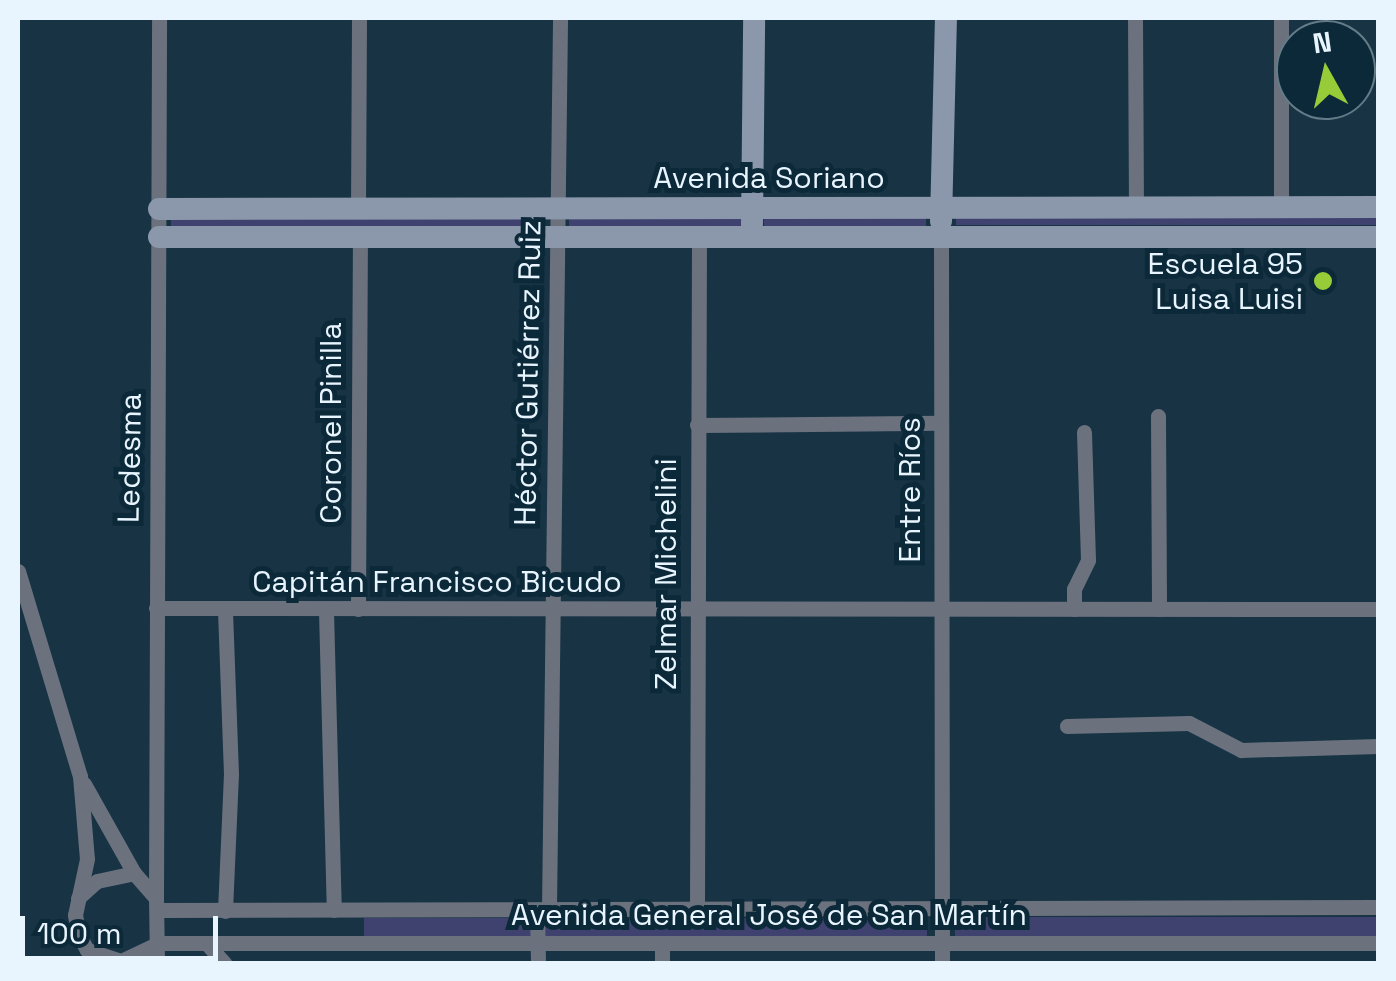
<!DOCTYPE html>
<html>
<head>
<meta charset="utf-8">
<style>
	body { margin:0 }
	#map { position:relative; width:1396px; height:981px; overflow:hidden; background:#173344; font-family:"Space Grotesk",sans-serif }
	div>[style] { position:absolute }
	.green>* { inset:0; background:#3f416f; transform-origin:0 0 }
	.street>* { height:15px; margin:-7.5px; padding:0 7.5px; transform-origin:7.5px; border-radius:7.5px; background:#6b727e }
	.secondary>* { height:22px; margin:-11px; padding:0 11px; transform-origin:11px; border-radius:11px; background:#8b98ab }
	.dots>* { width:28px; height:28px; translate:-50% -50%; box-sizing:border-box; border:5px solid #0c293a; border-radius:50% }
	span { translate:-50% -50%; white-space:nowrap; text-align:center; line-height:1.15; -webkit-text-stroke:10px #0c293a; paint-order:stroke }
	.street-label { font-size:30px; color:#e8f5fe }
	.poi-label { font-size:30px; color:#e8f5fe }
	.right { translate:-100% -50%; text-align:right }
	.frame { position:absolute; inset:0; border:20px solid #e8f5fe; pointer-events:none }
	.north { position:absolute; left:1276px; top:20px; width:100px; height:100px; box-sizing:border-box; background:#0c293a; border:2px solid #647b88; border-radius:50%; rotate:352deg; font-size:28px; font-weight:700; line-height:40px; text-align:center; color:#e8f5fe }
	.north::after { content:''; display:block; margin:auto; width:35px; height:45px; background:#97cc38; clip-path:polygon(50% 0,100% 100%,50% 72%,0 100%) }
	.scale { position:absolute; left:20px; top:916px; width:198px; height:45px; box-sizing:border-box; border:5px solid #e8f5fe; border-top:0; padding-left:12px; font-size:30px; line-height:35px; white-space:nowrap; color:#e8f5fe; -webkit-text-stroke:8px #0c293a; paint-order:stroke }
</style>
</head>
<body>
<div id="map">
	<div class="green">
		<div style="left:1378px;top:213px;width:12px;height:422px;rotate:90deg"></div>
		<div style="left:926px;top:214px;width:12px;height:162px;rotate:90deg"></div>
		<div style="left:540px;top:215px;width:12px;height:369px;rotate:90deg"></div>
		<div style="left:569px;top:215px;width:174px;height:11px"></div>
		<div style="left:955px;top:917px;width:423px;height:20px"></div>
		<div style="left:364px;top:918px;width:563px;height:18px"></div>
	</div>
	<div class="street">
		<div style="left:1135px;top:18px;width:190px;rotate:89.7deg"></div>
		<div style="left:1281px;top:18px;width:189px;rotate:90deg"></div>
		<div style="left:358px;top:209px;width:191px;rotate:-89.7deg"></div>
		<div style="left:941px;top:240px;width:724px;rotate:89.92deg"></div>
		<div style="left:1158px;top:416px;width:193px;rotate:89.7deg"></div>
		<div style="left:697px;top:425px;width:244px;rotate:-0.5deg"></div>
		<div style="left:18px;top:571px;width:214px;rotate:73.2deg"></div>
		<div style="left:80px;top:776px;width:83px;rotate:85.2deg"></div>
		<div style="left:87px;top:859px;width:57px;rotate:102.1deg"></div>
		<div style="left:75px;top:915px;width:20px;rotate:79deg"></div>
		<div style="left:79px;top:935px;width:17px;rotate:62deg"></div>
		<div style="left:87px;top:950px;width:36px;rotate:18deg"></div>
		<div style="left:121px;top:961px;width:42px;rotate:-25.3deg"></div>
		<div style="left:156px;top:608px;width:1222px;rotate:0.05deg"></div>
		<div style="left:358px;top:609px;width:373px;rotate:-89.7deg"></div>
		<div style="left:1074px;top:609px;width:20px;rotate:-90deg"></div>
		<div style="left:1074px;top:589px;width:32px;rotate:-64deg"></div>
		<div style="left:1088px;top:560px;width:128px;rotate:-91.8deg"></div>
		<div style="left:326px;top:611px;width:299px;rotate:88.5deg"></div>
		<div style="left:1067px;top:726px;width:122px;rotate:-1.4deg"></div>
		<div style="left:1189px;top:723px;width:59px;rotate:27.4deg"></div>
		<div style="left:1241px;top:750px;width:137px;rotate:-1.7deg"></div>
		<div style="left:84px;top:784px;width:102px;rotate:60.7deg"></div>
		<div style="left:134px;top:873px;width:33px;rotate:49deg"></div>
		<div style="left:156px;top:898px;width:66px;rotate:89.1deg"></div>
		<div style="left:78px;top:898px;width:25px;rotate:-42deg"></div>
		<div style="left:97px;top:881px;width:38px;rotate:-12deg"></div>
		<div style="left:156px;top:898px;width:880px;rotate:-89.8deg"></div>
		<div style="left:549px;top:909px;width:891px;rotate:-89.29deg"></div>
		<div style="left:697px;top:909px;width:671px;rotate:-89.83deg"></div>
		<div style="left:160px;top:910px;width:1218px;rotate:-0.14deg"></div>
		<div style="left:537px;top:910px;width:54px;rotate:88.9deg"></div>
		<div style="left:225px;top:911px;width:137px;rotate:-87.5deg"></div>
		<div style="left:231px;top:774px;width:165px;rotate:-92.1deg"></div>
		<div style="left:159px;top:943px;width:1219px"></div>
		<div style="left:662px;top:943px;width:21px;rotate:90deg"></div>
		<div style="left:208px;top:945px;width:25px;rotate:48deg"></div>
	</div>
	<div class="secondary">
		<div style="left:159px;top:209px;width:1219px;rotate:-0.09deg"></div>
		<div style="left:941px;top:221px;width:203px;rotate:-88.6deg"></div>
		<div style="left:752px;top:224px;width:206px;rotate:-89.4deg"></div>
		<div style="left:159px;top:237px;width:1219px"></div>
	</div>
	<div class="dots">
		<div style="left:1323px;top:281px;background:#97cc38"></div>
	</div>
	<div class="street-label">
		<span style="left:769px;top:178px">Avenida Soriano</span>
		<span style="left:528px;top:373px;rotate:-89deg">Héctor Gutiérrez Ruiz</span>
		<span style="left:331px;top:423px;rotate:-90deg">Coronel Pinilla</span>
		<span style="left:130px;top:458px;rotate:-89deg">Ledesma</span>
		<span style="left:910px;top:490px;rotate:-90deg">Entre Ríos</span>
		<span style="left:666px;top:574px;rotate:-90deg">Zelmar Michelini</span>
		<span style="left:437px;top:582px">Capitán Francisco Bicudo</span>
		<span style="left:769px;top:915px">Avenida General José de San Martín</span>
	</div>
	<div class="poi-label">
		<span class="right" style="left:1303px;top:281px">Escuela 95<br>Luisa Luisi</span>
	</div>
	<div class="frame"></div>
	<div class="north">N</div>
	<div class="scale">100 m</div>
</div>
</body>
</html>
